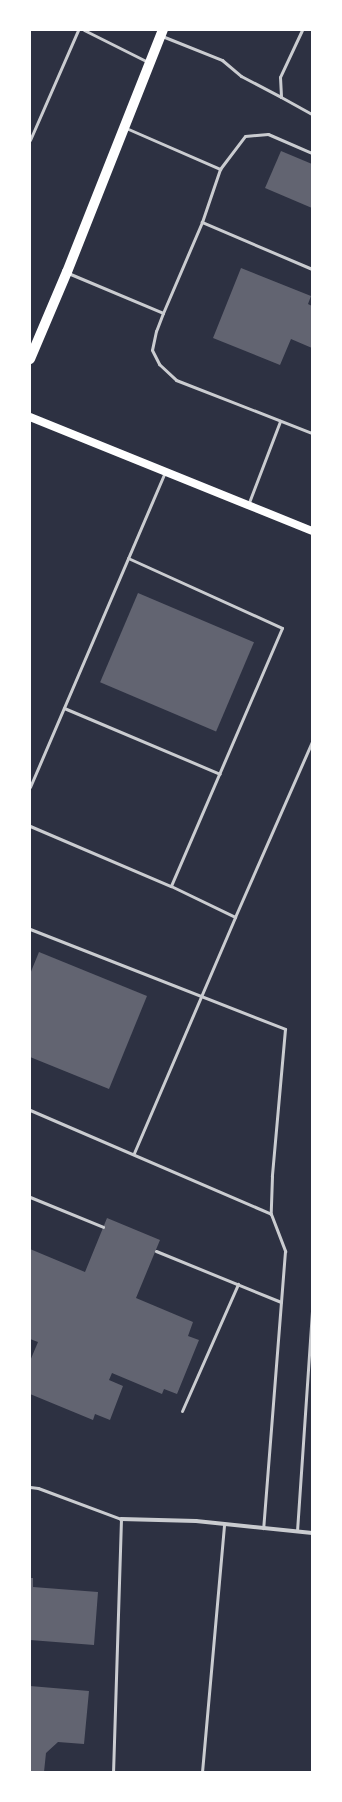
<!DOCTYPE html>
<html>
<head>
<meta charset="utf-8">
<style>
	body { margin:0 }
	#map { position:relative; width:342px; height:1802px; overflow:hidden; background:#2d3142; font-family:"Golos Text",sans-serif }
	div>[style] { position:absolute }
	.building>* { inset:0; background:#626471; transform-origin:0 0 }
	.service>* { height:3px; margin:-1.5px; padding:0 1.5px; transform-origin:1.5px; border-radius:1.5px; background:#caccd0 }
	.minor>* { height:4px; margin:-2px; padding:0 2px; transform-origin:2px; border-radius:2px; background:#caccd0 }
	.secondary>* { height:8px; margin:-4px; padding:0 4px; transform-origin:4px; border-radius:4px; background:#fff }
	.primary>* { height:10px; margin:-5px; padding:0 5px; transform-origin:5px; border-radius:5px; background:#fff }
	span { translate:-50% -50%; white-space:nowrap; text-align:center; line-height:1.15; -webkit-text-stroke:3.5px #fff; paint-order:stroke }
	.frame { position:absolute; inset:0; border:31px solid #fff; pointer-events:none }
</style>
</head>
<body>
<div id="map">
	<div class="building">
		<div style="clip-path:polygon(281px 151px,312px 164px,312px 208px,265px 188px)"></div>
		<div style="clip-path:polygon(241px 268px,311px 296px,308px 304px,312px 306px,312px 348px,291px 339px,280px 365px,213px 338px)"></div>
		<div style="left:138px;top:593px;width:126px;height:97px;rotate:23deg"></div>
		<div style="clip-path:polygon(39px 952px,147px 996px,109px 1089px,30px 1057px,30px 974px)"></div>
		<div style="clip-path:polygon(107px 1218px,160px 1240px,136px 1298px,193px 1322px,188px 1336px,199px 1340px,177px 1394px,164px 1389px,162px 1394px,112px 1373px,109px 1380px,123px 1386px,110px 1420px,95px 1414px,93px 1420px,30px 1394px,30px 1361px,38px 1342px,30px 1339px,30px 1249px,85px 1272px)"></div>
		<div style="clip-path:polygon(30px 1578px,33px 1578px,33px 1587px,98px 1592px,94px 1645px,30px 1640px)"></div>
		<div style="clip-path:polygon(30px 1686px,89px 1691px,84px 1744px,58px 1742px,46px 1753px,44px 1772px,30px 1772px)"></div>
	</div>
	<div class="service">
		<div style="left:84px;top:30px;width:72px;rotate:26.6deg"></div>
		<div style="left:302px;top:30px;width:52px;rotate:115.1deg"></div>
		<div style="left:280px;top:77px;width:20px;rotate:87deg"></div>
		<div style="left:281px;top:97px;width:35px;rotate:29deg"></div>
		<div style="left:162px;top:36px;width:65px;rotate:21.8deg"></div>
		<div style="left:222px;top:60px;width:25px;rotate:40deg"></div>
		<div style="left:241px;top:76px;width:45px;rotate:27.7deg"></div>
		<div style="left:126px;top:128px;width:103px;rotate:23.6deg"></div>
		<div style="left:220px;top:169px;width:41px;rotate:-52.9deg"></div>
		<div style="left:245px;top:136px;width:23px;rotate:-5deg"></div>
		<div style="left:268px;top:134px;width:48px;rotate:23.4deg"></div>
		<div style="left:30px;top:140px;width:120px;rotate:-66.4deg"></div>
		<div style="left:202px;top:222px;width:56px;rotate:-71.2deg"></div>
		<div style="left:312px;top:269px;width:120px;rotate:-156.9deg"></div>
		<div style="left:202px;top:222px;width:99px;rotate:113.2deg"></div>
		<div style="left:163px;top:313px;width:19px;rotate:111deg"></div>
		<div style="left:156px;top:331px;width:19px;rotate:102deg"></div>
		<div style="left:152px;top:350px;width:16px;rotate:63deg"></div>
		<div style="left:159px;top:364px;width:23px;rotate:43deg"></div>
		<div style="left:176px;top:380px;width:146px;rotate:21.3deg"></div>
		<div style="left:68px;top:273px;width:103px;rotate:22.8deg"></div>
		<div style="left:248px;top:505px;width:90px;rotate:-69.1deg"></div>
		<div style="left:128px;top:558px;width:169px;rotate:24.4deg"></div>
		<div style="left:282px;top:628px;width:281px;rotate:113.3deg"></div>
		<div style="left:64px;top:708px;width:169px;rotate:22.9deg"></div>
		<div style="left:30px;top:787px;width:343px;rotate:-66.8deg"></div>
		<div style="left:30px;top:826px;width:153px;rotate:23.1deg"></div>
		<div style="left:171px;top:886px;width:71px;rotate:25.8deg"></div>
		<div style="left:235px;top:917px;width:191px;rotate:-66.3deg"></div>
		<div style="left:30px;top:929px;width:274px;rotate:21.4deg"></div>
		<div style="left:285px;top:1029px;width:148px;rotate:95.1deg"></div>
		<div style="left:272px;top:1176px;width:38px;rotate:92deg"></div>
		<div style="left:271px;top:1214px;width:40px;rotate:69deg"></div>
		<div style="left:285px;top:1251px;width:278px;rotate:94.5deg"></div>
		<div style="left:30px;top:1110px;width:262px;rotate:23.3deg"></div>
		<div style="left:134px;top:1153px;width:257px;rotate:-66.8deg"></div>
		<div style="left:30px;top:1197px;width:79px;rotate:22.3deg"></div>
		<div style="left:156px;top:1251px;width:135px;rotate:22.2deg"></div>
		<div style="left:182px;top:1411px;width:139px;rotate:-66.2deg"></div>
		<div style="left:30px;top:1487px;width:8px;rotate:7deg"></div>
		<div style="left:38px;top:1488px;width:89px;rotate:20.5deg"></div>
		<div style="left:121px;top:1519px;width:253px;rotate:91.8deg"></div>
		<div style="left:297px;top:1531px;width:222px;rotate:-86.1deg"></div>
		<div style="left:202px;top:1772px;width:249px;rotate:-84.9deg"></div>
	</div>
	<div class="minor">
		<div style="left:121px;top:1519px;width:75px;rotate:1.5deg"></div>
		<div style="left:196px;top:1521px;width:117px;rotate:5.9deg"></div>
	</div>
	<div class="secondary">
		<div style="left:30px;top:417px;width:304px;rotate:22deg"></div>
	</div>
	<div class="primary">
		<div style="left:30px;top:359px;width:95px;rotate:-67deg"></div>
		<div style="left:67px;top:272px;width:260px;rotate:-68.4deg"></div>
	</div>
	<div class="frame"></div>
</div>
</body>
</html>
